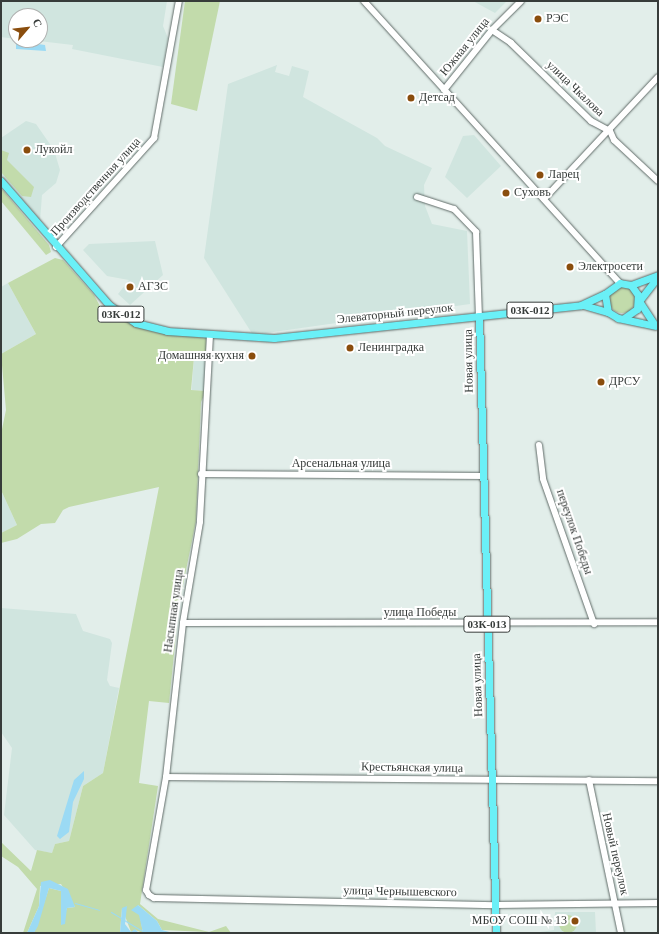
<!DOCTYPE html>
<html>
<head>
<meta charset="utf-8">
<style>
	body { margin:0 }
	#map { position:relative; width:659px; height:934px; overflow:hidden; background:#e2eeea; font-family:"Times New Roman",serif }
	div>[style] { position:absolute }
	.built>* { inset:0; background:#d0e5df; transform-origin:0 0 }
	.green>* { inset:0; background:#c2dbab }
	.round { border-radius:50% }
	.water>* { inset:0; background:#9bdaf4 }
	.stream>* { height:1px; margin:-0.5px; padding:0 0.5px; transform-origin:0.5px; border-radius:0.5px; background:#9bdaf4 }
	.roads { filter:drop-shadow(0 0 1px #606b68) drop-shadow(0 0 1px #606b68) }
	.minor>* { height:6px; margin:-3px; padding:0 3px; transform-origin:3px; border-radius:3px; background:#fff }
	.major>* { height:7px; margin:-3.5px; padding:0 3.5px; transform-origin:3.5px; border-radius:3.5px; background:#6af0f7 }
	.dots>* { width:11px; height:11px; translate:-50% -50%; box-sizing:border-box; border:2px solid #fff; border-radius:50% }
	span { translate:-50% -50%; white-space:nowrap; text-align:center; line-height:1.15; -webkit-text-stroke:4px #fff; paint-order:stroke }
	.shield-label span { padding:1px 3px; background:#fff; border:1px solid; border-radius:3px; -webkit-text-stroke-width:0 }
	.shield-label { font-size:11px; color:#373c3a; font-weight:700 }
	.poi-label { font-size:12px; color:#373c3a }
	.left { translate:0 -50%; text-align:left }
	.right { translate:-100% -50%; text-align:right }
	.street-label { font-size:12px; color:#373c3a }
	.frame { position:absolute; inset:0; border:2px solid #373c3a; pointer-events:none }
	.north { position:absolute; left:8px; top:8px; width:40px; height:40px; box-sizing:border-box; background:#fff; border:1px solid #afb1b0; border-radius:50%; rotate:62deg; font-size:11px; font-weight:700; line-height:16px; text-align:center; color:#373c3a }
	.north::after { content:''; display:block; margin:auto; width:14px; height:18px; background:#8a4d0d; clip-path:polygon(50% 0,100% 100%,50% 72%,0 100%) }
</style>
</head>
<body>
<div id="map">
	<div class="built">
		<div style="clip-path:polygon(1px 1px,167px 1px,163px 26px,168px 38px,163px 67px,72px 49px,73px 45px,30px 40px,40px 40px,40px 16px,16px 16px,16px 39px,1px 37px)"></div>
		<div style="clip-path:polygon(473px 1px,507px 1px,495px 13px)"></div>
		<div style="clip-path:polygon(277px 65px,275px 72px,289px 76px,292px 66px,309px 71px,303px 97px,377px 138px,385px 146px,432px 168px,424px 185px,425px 206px,432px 224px,467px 231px,470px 304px,253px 335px,204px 258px,228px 84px)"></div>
		<div style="clip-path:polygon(26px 121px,36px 124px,54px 150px,60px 170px,56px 183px,42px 195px,40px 221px,1px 177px,1px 138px)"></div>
		<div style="clip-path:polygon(474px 135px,501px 166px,467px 198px,445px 177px,463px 136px)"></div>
		<div style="clip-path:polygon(155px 241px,163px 275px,130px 305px,118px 294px,129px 280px,107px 276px,83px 250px,89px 244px)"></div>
		<div style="clip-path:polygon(8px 283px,36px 334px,1px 354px,1px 287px)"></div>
		<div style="left:194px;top:357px;width:14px;height:33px;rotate:4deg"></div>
		<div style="clip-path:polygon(1px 490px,17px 525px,1px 533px)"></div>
		<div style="clip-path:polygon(1px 608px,76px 614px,83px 631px,110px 639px,112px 643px,107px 680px,110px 686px,119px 688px,103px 773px,83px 786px,69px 841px,55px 844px,52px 853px,35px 850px,4px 815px,12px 748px,1px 732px)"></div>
		<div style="clip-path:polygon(555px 912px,595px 912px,596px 933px,533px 933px,554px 930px)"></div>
	</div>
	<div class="green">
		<div style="clip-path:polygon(185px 1px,220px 1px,197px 111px,171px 104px)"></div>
		<div style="clip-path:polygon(1px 150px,9px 153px,7px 160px,34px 187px,31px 197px,22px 196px,1px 172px)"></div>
		<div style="clip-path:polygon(1px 188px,49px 245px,51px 252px,46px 255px,1px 201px)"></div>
		<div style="clip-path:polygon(55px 258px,63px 260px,94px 295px,101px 308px,111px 314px,154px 332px,206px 338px,208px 358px,194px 357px,191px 390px,206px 391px,201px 402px,196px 521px,179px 605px,169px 703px,149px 701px,139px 783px,158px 786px,140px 904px,158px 919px,209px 932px,226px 926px,231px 933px,162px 930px,157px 921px,138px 905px,143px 933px,135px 930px,131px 932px,122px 908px,120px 933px,34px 933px,49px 888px,61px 891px,61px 925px,67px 908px,75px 907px,61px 884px,40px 886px,39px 906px,27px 933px,23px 933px,37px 889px,18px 867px,1px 856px,1px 842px,31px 871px,37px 850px,52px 853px,55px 844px,69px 841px,83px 786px,103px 773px,159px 487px,69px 507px,63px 510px,55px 523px,41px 524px,17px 539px,1px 543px,1px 533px,17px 525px,1px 490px,1px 434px,6px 410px,1px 354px,36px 334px,8px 283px)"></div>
		<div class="round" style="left:609px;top:287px;width:26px;height:26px"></div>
		<div class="round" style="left:559px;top:915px;width:18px;height:18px"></div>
	</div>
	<div class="water">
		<div style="clip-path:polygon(16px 41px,45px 45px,46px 51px,16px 49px)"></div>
		<div style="clip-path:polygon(84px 771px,84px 779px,73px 802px,69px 832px,60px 839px,57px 836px,74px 780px)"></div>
		<div style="clip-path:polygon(50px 880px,68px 889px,75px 907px,67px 908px,65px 924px,61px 925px,61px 891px,49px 888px,38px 926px,34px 933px,27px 933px,39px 906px,41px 882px)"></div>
		<div style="clip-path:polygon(138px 905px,157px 921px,162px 930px,173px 933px,143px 933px,139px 915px,131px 910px)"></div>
		<div style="clip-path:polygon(127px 906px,125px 924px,131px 932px,135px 929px,139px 933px,120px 933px,122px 908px)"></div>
	</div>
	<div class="stream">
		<div style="left:75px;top:903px;width:25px;rotate:16deg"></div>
		<div style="left:111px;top:912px;width:12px;rotate:31deg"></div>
		<div style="left:124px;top:920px;width:26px;rotate:31deg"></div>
	</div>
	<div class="roads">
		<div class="minor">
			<div style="left:364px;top:1px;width:381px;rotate:47.8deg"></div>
			<div style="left:492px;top:30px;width:23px;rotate:34deg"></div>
			<div style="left:511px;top:43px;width:112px;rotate:44.3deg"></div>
			<div style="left:591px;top:121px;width:21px;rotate:28deg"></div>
			<div style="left:610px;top:131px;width:10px;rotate:66deg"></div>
			<div style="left:614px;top:140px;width:60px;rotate:43deg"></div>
			<div style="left:444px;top:90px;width:77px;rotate:-51.3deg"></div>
			<div style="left:492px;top:30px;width:41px;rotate:-45deg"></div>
			<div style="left:417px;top:197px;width:39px;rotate:18deg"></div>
			<div style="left:454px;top:209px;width:32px;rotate:46deg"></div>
			<div style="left:476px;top:232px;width:84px;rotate:88deg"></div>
			<div style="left:544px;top:199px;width:167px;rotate:-46.9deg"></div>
			<div style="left:56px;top:247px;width:147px;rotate:-48deg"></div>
			<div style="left:154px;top:138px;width:139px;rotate:-79.7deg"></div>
			<div style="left:210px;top:335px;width:187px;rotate:93.1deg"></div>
			<div style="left:200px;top:522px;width:102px;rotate:99.6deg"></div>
			<div style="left:183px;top:623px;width:155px;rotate:96.3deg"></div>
			<div style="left:166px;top:777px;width:115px;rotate:100deg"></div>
			<div style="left:146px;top:890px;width:6px;rotate:59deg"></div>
			<div style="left:149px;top:895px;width:6px;rotate:31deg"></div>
			<div style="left:154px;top:898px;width:342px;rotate:1.2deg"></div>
			<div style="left:496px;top:905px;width:162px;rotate:-0.7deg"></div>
			<div style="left:539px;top:445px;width:34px;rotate:83deg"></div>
			<div style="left:543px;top:479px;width:154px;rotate:70.6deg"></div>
			<div style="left:201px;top:474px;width:281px;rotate:0.4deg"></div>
			<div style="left:183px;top:623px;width:475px;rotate:-0.1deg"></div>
			<div style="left:166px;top:777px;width:492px;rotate:0.5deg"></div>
			<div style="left:589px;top:780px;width:156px;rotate:78.2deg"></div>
		</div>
		<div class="major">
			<div style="left:1px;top:181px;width:164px;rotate:48.9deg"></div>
			<div style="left:109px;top:305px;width:32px;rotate:34deg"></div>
			<div style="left:136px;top:323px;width:32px;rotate:14deg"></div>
			<div style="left:167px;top:331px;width:107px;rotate:3.7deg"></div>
			<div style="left:274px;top:338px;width:309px;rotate:-6.1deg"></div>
			<div style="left:581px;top:305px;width:26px;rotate:-25deg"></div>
			<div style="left:631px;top:285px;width:29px;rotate:-20deg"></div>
			<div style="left:583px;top:305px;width:26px;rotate:16deg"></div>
			<div style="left:479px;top:316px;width:617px;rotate:88.42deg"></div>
			<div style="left:624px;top:318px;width:16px;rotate:-35deg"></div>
			<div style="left:637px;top:309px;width:14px;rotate:-86deg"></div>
			<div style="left:638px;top:295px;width:12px;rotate:-125deg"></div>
			<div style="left:631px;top:285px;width:11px;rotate:-170deg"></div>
			<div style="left:620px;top:283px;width:19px;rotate:144deg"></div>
			<div style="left:605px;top:294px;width:18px;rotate:81deg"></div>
			<div style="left:608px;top:312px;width:12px;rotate:31deg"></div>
			<div style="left:618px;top:318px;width:38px;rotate:12deg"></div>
			<div style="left:654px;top:324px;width:27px;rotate:-123deg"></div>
			<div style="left:639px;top:301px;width:31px;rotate:-52deg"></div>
		</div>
	</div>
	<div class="dots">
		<div style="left:538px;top:19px;background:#8a4d0d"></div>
		<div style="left:411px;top:98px;background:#8a4d0d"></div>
		<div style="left:27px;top:150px;background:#8a4d0d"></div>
		<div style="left:540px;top:175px;background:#8a4d0d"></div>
		<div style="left:506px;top:193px;background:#8a4d0d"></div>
		<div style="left:570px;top:267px;background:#8a4d0d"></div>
		<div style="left:130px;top:287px;background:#8a4d0d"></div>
		<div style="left:350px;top:348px;background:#8a4d0d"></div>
		<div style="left:252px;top:356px;background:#8a4d0d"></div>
		<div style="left:601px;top:382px;background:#8a4d0d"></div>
		<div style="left:575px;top:921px;background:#8a4d0d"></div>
	</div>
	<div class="shield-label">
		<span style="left:530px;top:310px">03К-012</span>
		<span style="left:121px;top:314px">03К-012</span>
		<span style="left:487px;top:624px">03К-013</span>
	</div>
	<div class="poi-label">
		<span class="left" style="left:546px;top:19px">РЭС</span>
		<span class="left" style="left:419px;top:98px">Детсад</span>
		<span class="left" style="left:35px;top:150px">Лукойл</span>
		<span class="left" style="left:548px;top:175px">Ларец</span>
		<span class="left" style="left:514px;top:193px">Суховъ</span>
		<span class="left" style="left:578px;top:267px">Электросети</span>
		<span class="left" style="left:138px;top:287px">АГЗС</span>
		<span class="left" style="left:358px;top:348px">Ленинградка</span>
		<span class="right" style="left:244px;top:356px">Домашняя кухня</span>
		<span class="left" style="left:609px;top:382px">ДРСУ</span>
		<span class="right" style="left:567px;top:921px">МБОУ СОШ № 13</span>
	</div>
	<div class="street-label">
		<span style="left:465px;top:47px;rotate:-51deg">Южная улица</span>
		<span style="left:575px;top:89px;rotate:44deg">улица Чкалова</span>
		<span style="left:96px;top:187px;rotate:-48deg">Производственная улица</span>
		<span style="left:395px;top:314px;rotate:-6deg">Элеваторный переулок</span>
		<span style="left:469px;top:361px;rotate:-91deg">Новая улица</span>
		<span style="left:341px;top:464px">Арсенальная улица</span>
		<span style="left:574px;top:532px;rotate:71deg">переулок Победы</span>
		<span style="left:174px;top:611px;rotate:-82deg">Насыпная улица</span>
		<span style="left:420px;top:613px">улица Победы</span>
		<span style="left:478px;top:685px;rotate:-92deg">Новая улица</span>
		<span style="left:412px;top:768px;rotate:1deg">Крестьянская улица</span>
		<span style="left:615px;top:854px;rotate:77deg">Новый переулок</span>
		<span style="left:400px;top:892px;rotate:1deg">улица Чернышевского</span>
	</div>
	<div class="frame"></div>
	<div class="north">С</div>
</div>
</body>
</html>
